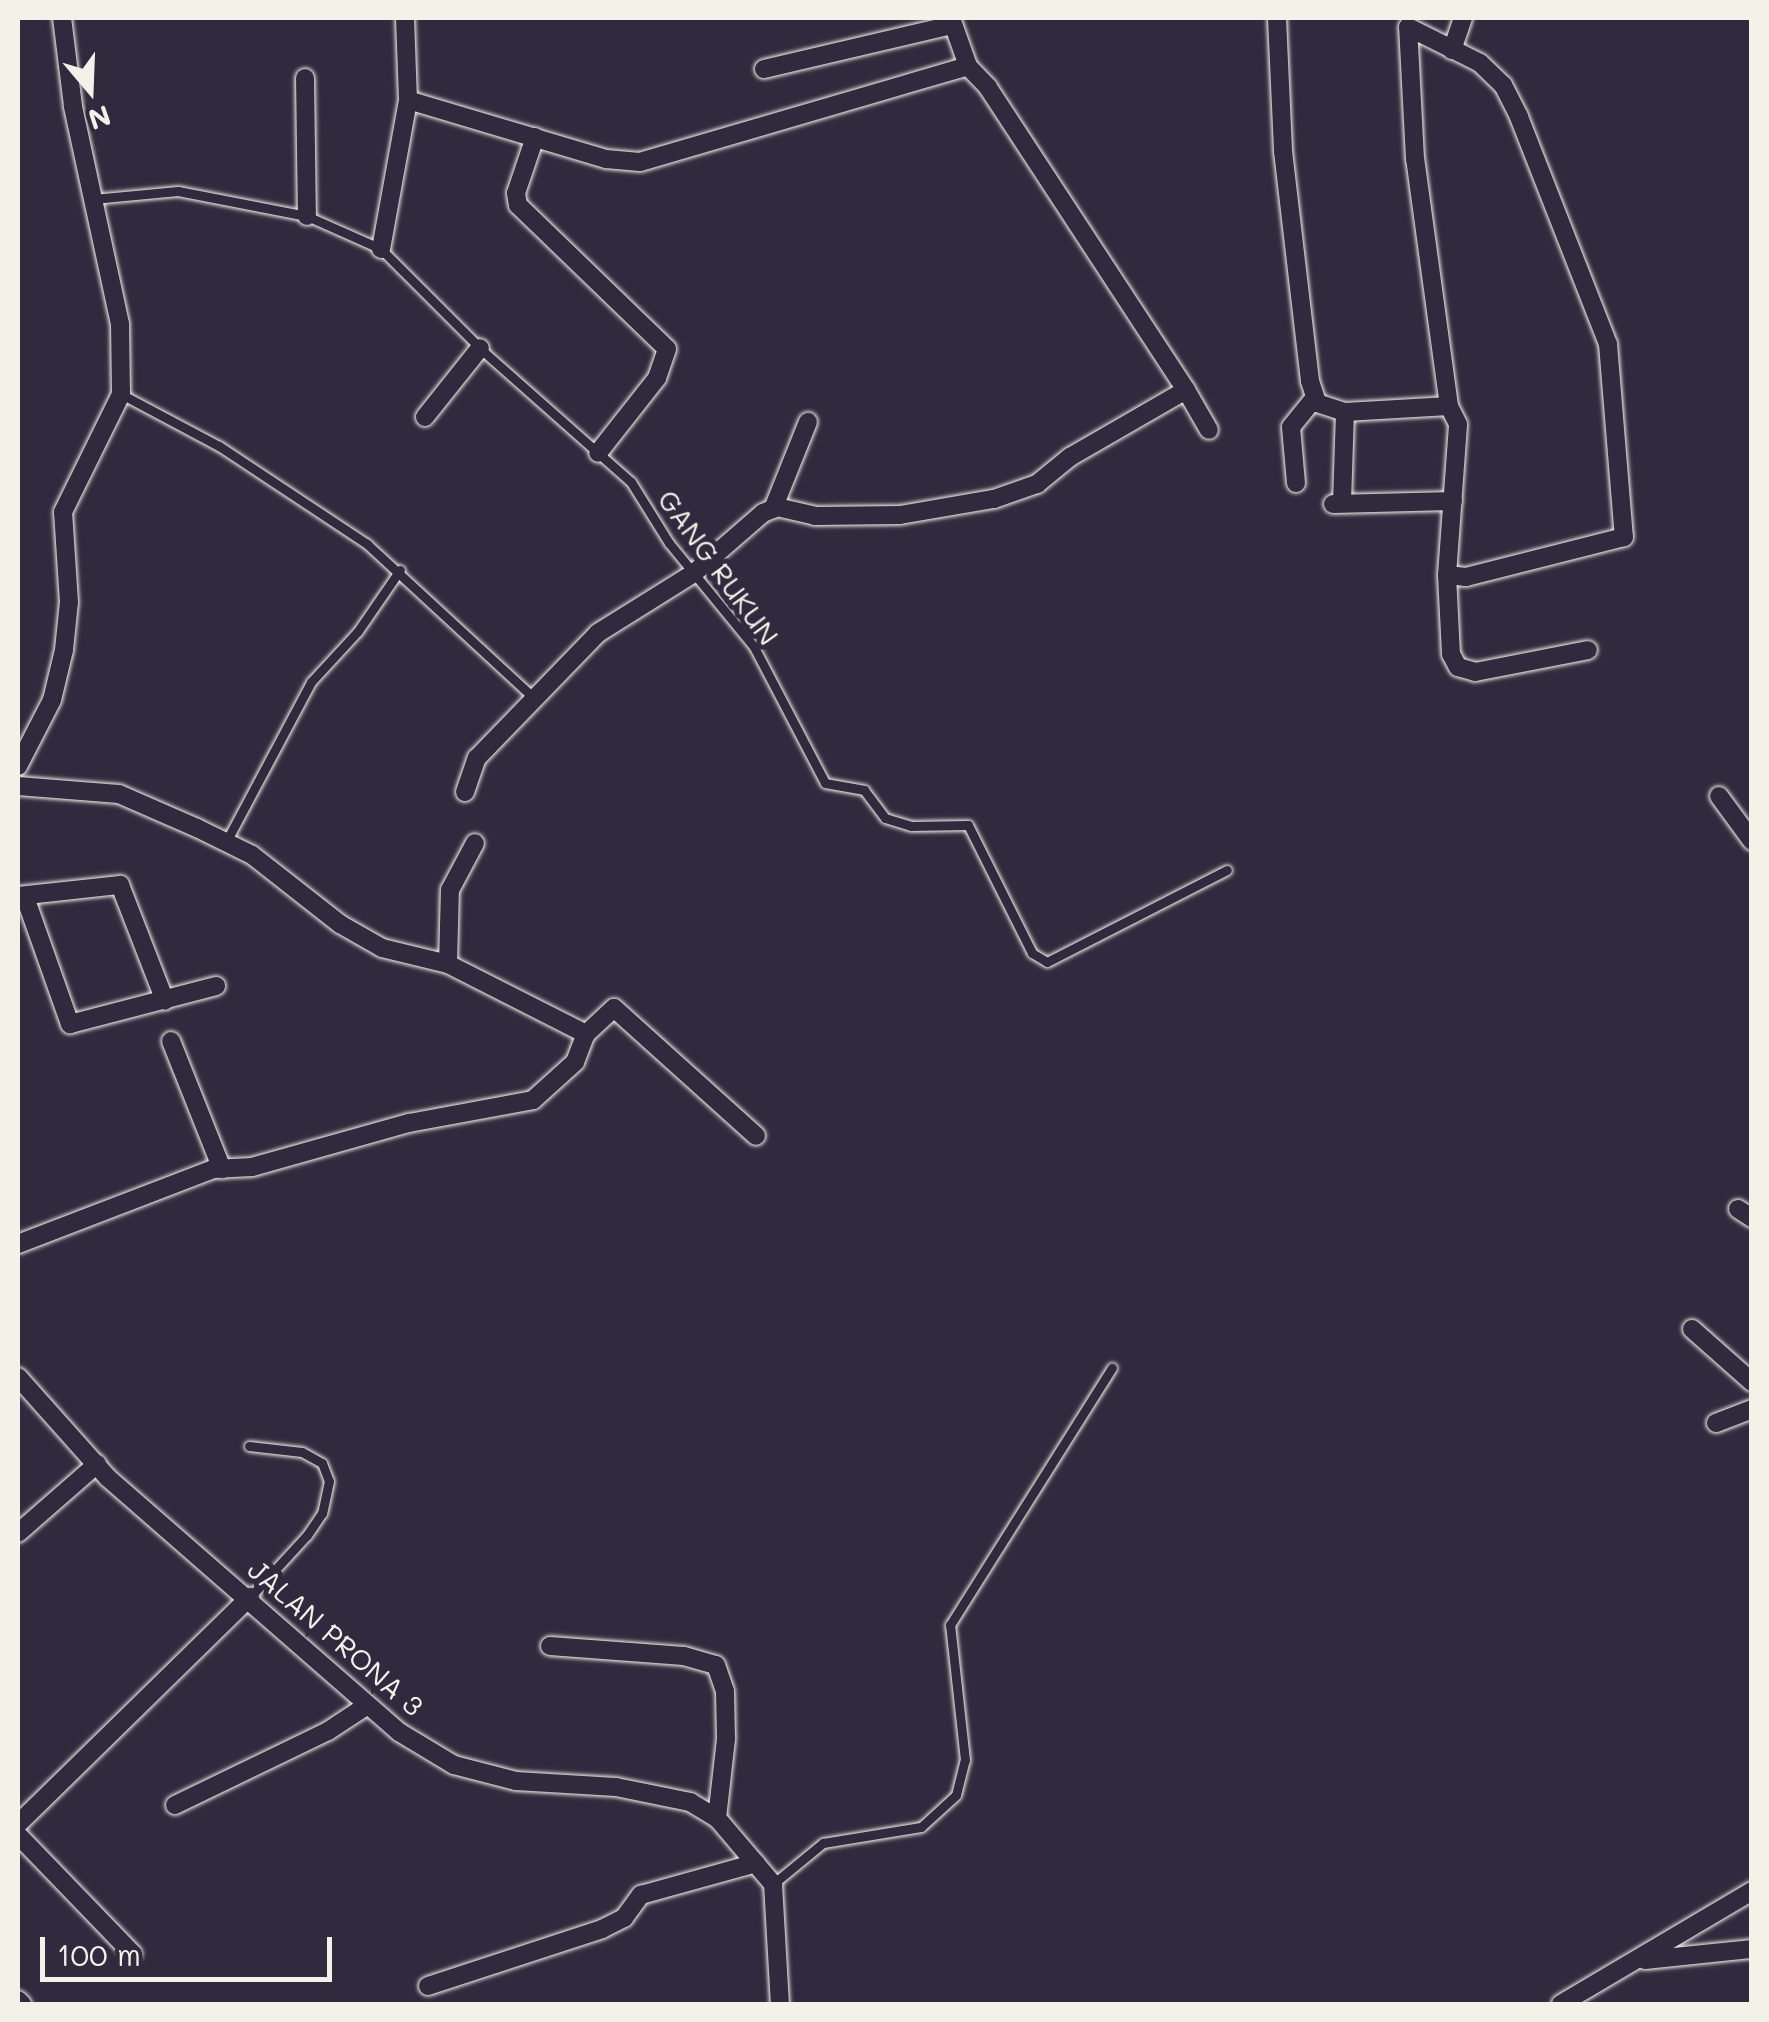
<!DOCTYPE html>
<html>
<head>
<meta charset="utf-8">
<style>
	body { margin:0 }
	#map { position:relative; width:1769px; height:2022px; overflow:hidden; background:#2f2a3d; font-family:Mali,sans-serif }
	div>[style] { position:absolute }
	.roads { filter:drop-shadow(0 0 2px #f4f1e8) drop-shadow(0 0 2px #f4f1e8) }
	.lane>* { height:9px; margin:-4.5px; padding:0 4.5px; transform-origin:4.5px; border-radius:4.5px; background:#2f2a3d }
	.street>* { height:18px; margin:-9px; padding:0 9px; transform-origin:9px; border-radius:9px; background:#2f2a3d }
	span { translate:-50% -50%; white-space:nowrap; text-align:center; line-height:1.15; -webkit-text-stroke:10px #2f2a3d; paint-order:stroke }
	.street-label { font-size:28px; color:#f4f1e8 }
	.frame { position:absolute; inset:0; border:20px solid #f4f1e8; pointer-events:none }
	.north { position:absolute; left:40px; top:40px; width:100px; height:100px; -webkit-text-stroke:8px #2f2a3d; paint-order:stroke; rotate:161deg; font-size:28px; font-weight:700; line-height:40px; text-align:center; color:#f4f1e8 }
	.north::after { content:''; display:block; margin:auto; width:35px; height:45px; background:#f4f1e8; clip-path:polygon(50% 0,100% 100%,50% 72%,0 100%) }
	.scale { position:absolute; left:40px; top:1937px; width:292px; height:45px; box-sizing:border-box; border:5px solid #f4f1e8; border-top:0; padding-left:12px; font-size:30px; line-height:35px; white-space:nowrap; color:#f4f1e8; -webkit-text-stroke:8px #2f2a3d; paint-order:stroke }
</style>
</head>
<body>
<div id="map">
	<div class="roads">
		<div class="lane">
			<div style="left:93px;top:199px;width:85px;rotate:-5.4deg"></div>
			<div style="left:178px;top:191px;width:131px;rotate:11deg"></div>
			<div style="left:307px;top:216px;width:81px;rotate:24deg"></div>
			<div style="left:381px;top:249px;width:146px;rotate:45deg"></div>
			<div style="left:484px;top:352px;width:196px;rotate:41.5deg"></div>
			<div style="left:631px;top:482px;width:72px;rotate:58.1deg"></div>
			<div style="left:669px;top:543px;width:134px;rotate:50.7deg"></div>
			<div style="left:754px;top:647px;width:153px;rotate:62.4deg"></div>
			<div style="left:825px;top:783px;width:40px;rotate:10deg"></div>
			<div style="left:864px;top:790px;width:35px;rotate:53deg"></div>
			<div style="left:885px;top:818px;width:27px;rotate:17deg"></div>
			<div style="left:911px;top:826px;width:57px;rotate:-1deg"></div>
			<div style="left:968px;top:825px;width:143px;rotate:63.4deg"></div>
			<div style="left:1032px;top:953px;width:17px;rotate:31deg"></div>
			<div style="left:1047px;top:962px;width:202px;rotate:-27.1deg"></div>
			<div style="left:121px;top:394px;width:111px;rotate:28deg"></div>
			<div style="left:219px;top:446px;width:178px;rotate:33.5deg"></div>
			<div style="left:367px;top:544px;width:229px;rotate:42.7deg"></div>
			<div style="left:226px;top:842px;width:181px;rotate:-62deg"></div>
			<div style="left:311px;top:682px;width:69px;rotate:-47.3deg"></div>
			<div style="left:358px;top:631px;width:74px;rotate:-55.5deg"></div>
			<div style="left:249px;top:1446px;width:53px;rotate:6.5deg"></div>
			<div style="left:302px;top:1452px;width:23px;rotate:29deg"></div>
			<div style="left:322px;top:1463px;width:19px;rotate:69deg"></div>
			<div style="left:329px;top:1481px;width:33px;rotate:102deg"></div>
			<div style="left:322px;top:1513px;width:27px;rotate:124deg"></div>
			<div style="left:307px;top:1535px;width:84px;rotate:132.6deg"></div>
			<div style="left:773px;top:1884px;width:65px;rotate:-39.4deg"></div>
			<div style="left:823px;top:1843px;width:99px;rotate:-9.3deg"></div>
			<div style="left:921px;top:1827px;width:47px;rotate:-42.4deg"></div>
			<div style="left:956px;top:1795px;width:36px;rotate:-76deg"></div>
			<div style="left:965px;top:1760px;width:136px;rotate:-96.3deg"></div>
			<div style="left:950px;top:1625px;width:304px;rotate:-57.8deg"></div>
		</div>
		<div class="street">
			<div style="left:951px;top:18px;width:51px;rotate:70.5deg"></div>
			<div style="left:1277px;top:18px;width:133px;rotate:87.4deg"></div>
			<div style="left:1283px;top:151px;width:232px;rotate:83.3deg"></div>
			<div style="left:1310px;top:381px;width:23px;rotate:72deg"></div>
			<div style="left:1317px;top:403px;width:29px;rotate:18deg"></div>
			<div style="left:1345px;top:412px;width:91px;rotate:91.9deg"></div>
			<div style="left:1408px;top:27px;width:80px;rotate:26.6deg"></div>
			<div style="left:1480px;top:63px;width:32px;rotate:44deg"></div>
			<div style="left:1503px;top:85px;width:36px;rotate:63deg"></div>
			<div style="left:1519px;top:117px;width:244px;rotate:68.6deg"></div>
			<div style="left:1608px;top:344px;width:194px;rotate:85.3deg"></div>
			<div style="left:1624px;top:537px;width:163px;rotate:165.8deg"></div>
			<div style="left:1466px;top:577px;width:19px;rotate:-174deg"></div>
			<div style="left:1447px;top:575px;width:151px;rotate:-85.8deg"></div>
			<div style="left:1458px;top:424px;width:20px;rotate:-117deg"></div>
			<div style="left:1449px;top:406px;width:249px;rotate:-97.8deg"></div>
			<div style="left:1415px;top:159px;width:132px;rotate:-93deg"></div>
			<div style="left:1452px;top:50px;width:34px;rotate:-71deg"></div>
			<div style="left:764px;top:69px;width:193px;rotate:-13.2deg"></div>
			<div style="left:305px;top:78px;width:138px;rotate:89.2deg"></div>
			<div style="left:408px;top:100px;width:207px;rotate:16.6deg"></div>
			<div style="left:606px;top:159px;width:34px;rotate:5deg"></div>
			<div style="left:640px;top:162px;width:342px;rotate:-16.3deg"></div>
			<div style="left:535px;top:137px;width:59px;rotate:108.7deg"></div>
			<div style="left:516px;top:193px;width:12px;rotate:81deg"></div>
			<div style="left:518px;top:205px;width:207px;rotate:44deg"></div>
			<div style="left:667px;top:349px;width:31px;rotate:109deg"></div>
			<div style="left:657px;top:378px;width:95px;rotate:128.2deg"></div>
			<div style="left:381px;top:249px;width:151px;rotate:-79.7deg"></div>
			<div style="left:408px;top:100px;width:82px;rotate:-92.1deg"></div>
			<div style="left:1186px;top:390px;width:46px;rotate:60.1deg"></div>
			<div style="left:1345px;top:412px;width:104px;rotate:-3.3deg"></div>
			<div style="left:425px;top:417px;width:88px;rotate:-51.4deg"></div>
			<div style="left:1296px;top:483px;width:56px;rotate:-95.1deg"></div>
			<div style="left:1291px;top:427px;width:38px;rotate:-51deg"></div>
			<div style="left:1333px;top:504px;width:120px;rotate:-1.4deg"></div>
			<div style="left:773px;top:509px;width:94px;rotate:-68.1deg"></div>
			<div style="left:1447px;top:575px;width:79px;rotate:87.1deg"></div>
			<div style="left:1451px;top:654px;width:15px;rotate:62deg"></div>
			<div style="left:1458px;top:667px;width:18px;rotate:16deg"></div>
			<div style="left:1475px;top:672px;width:115px;rotate:-11deg"></div>
			<div style="left:18px;top:766px;width:74px;rotate:-62.7deg"></div>
			<div style="left:52px;top:700px;width:51px;rotate:-76.5deg"></div>
			<div style="left:64px;top:650px;width:48px;rotate:-84.1deg"></div>
			<div style="left:69px;top:602px;width:90px;rotate:-93.8deg"></div>
			<div style="left:63px;top:512px;width:131px;rotate:-63.8deg"></div>
			<div style="left:121px;top:394px;width:70px;rotate:-90.8deg"></div>
			<div style="left:120px;top:324px;width:223px;rotate:-102.2deg"></div>
			<div style="left:73px;top:106px;width:89px;rotate:-97.1deg"></div>
			<div style="left:18px;top:786px;width:101px;rotate:4.5deg"></div>
			<div style="left:119px;top:794px;width:85px;rotate:23.6deg"></div>
			<div style="left:197px;top:828px;width:61px;rotate:26.1deg"></div>
			<div style="left:252px;top:855px;width:112px;rotate:38.1deg"></div>
			<div style="left:340px;top:924px;width:48px;rotate:29.7deg"></div>
			<div style="left:382px;top:948px;width:68px;rotate:13.6deg"></div>
			<div style="left:448px;top:964px;width:155px;rotate:26.9deg"></div>
			<div style="left:465px;top:792px;width:36px;rotate:-71deg"></div>
			<div style="left:477px;top:758px;width:174px;rotate:-45.9deg"></div>
			<div style="left:598px;top:633px;width:113px;rotate:-32deg"></div>
			<div style="left:694px;top:573px;width:91px;rotate:-41deg"></div>
			<div style="left:763px;top:513px;width:15px;rotate:-23deg"></div>
			<div style="left:777px;top:507px;width:39px;rotate:13deg"></div>
			<div style="left:815px;top:516px;width:85px;rotate:-0.7deg"></div>
			<div style="left:900px;top:515px;width:95px;rotate:-9.7deg"></div>
			<div style="left:994px;top:499px;width:46px;rotate:-19.2deg"></div>
			<div style="left:1037px;top:484px;width:43px;rotate:-39.3deg"></div>
			<div style="left:1070px;top:457px;width:134px;rotate:-30deg"></div>
			<div style="left:1186px;top:390px;width:362px;rotate:-123.2deg"></div>
			<div style="left:988px;top:87px;width:29px;rotate:-134deg"></div>
			<div style="left:1719px;top:796px;width:56px;rotate:53.7deg"></div>
			<div style="left:18px;top:896px;width:103px;rotate:-6.2deg"></div>
			<div style="left:120px;top:885px;width:124px;rotate:68.8deg"></div>
			<div style="left:25px;top:897px;width:135px;rotate:70.5deg"></div>
			<div style="left:70px;top:1024px;width:151px;rotate:-14.6deg"></div>
			<div style="left:448px;top:964px;width:74px;rotate:-88.5deg"></div>
			<div style="left:450px;top:890px;width:53px;rotate:-62deg"></div>
			<div style="left:171px;top:1041px;width:138px;rotate:68.3deg"></div>
			<div style="left:1738px;top:1209px;width:17px;rotate:33deg"></div>
			<div style="left:18px;top:1244px;width:209px;rotate:-21deg"></div>
			<div style="left:213px;top:1169px;width:39px;rotate:-3deg"></div>
			<div style="left:252px;top:1167px;width:163px;rotate:-15.7deg"></div>
			<div style="left:409px;top:1123px;width:126px;rotate:-10.5deg"></div>
			<div style="left:533px;top:1100px;width:57px;rotate:-42.1deg"></div>
			<div style="left:575px;top:1062px;width:30px;rotate:-69deg"></div>
			<div style="left:586px;top:1034px;width:38px;rotate:-43deg"></div>
			<div style="left:614px;top:1008px;width:191px;rotate:42deg"></div>
			<div style="left:1692px;top:1329px;width:80px;rotate:41.5deg"></div>
			<div style="left:18px;top:1377px;width:135px;rotate:48.3deg"></div>
			<div style="left:108px;top:1478px;width:386px;rotate:41.1deg"></div>
			<div style="left:399px;top:1732px;width:64px;rotate:31deg"></div>
			<div style="left:454px;top:1765px;width:64px;rotate:14.5deg"></div>
			<div style="left:516px;top:1781px;width:100px;rotate:3.4deg"></div>
			<div style="left:616px;top:1787px;width:76px;rotate:11.5deg"></div>
			<div style="left:690px;top:1802px;width:31px;rotate:31deg"></div>
			<div style="left:717px;top:1818px;width:87px;rotate:49.7deg"></div>
			<div style="left:773px;top:1884px;width:120px;rotate:86.7deg"></div>
			<div style="left:1716px;top:1423px;width:39px;rotate:-21deg"></div>
			<div style="left:18px;top:1533px;width:105px;rotate:-41.1deg"></div>
			<div style="left:550px;top:1646px;width:134px;rotate:4.3deg"></div>
			<div style="left:684px;top:1656px;width:33px;rotate:16deg"></div>
			<div style="left:716px;top:1665px;width:28px;rotate:71deg"></div>
			<div style="left:725px;top:1691px;width:48px;rotate:88.8deg"></div>
			<div style="left:726px;top:1739px;width:80px;rotate:96.5deg"></div>
			<div style="left:175px;top:1805px;width:170px;rotate:-25.8deg"></div>
			<div style="left:328px;top:1731px;width:45px;rotate:-33.3deg"></div>
			<div style="left:18px;top:1824px;width:325px;rotate:-44.4deg"></div>
			<div style="left:18px;top:1835px;width:165px;rotate:46deg"></div>
			<div style="left:1645px;top:1960px;width:108px;rotate:-5.9deg"></div>
			<div style="left:428px;top:1986px;width:183px;rotate:-18.1deg"></div>
			<div style="left:602px;top:1929px;width:25px;rotate:-27deg"></div>
			<div style="left:624px;top:1918px;width:29px;rotate:-54deg"></div>
			<div style="left:641px;top:1895px;width:119px;rotate:-15.5deg"></div>
			<div style="left:18px;top:2000px;width:6px;rotate:45deg"></div>
			<div style="left:1561px;top:2004px;width:222px;rotate:-30.6deg"></div>
		</div>
	</div>
	<div class="street-label">
		<span style="left:719px;top:567px;rotate:54deg">GANG RUKUN</span>
		<span style="left:336px;top:1637px;rotate:41deg">JALAN PRONA 3</span>
	</div>
	<div class="frame"></div>
	<div class="north">N</div>
	<div class="scale">100 m</div>
</div>
</body>
</html>
